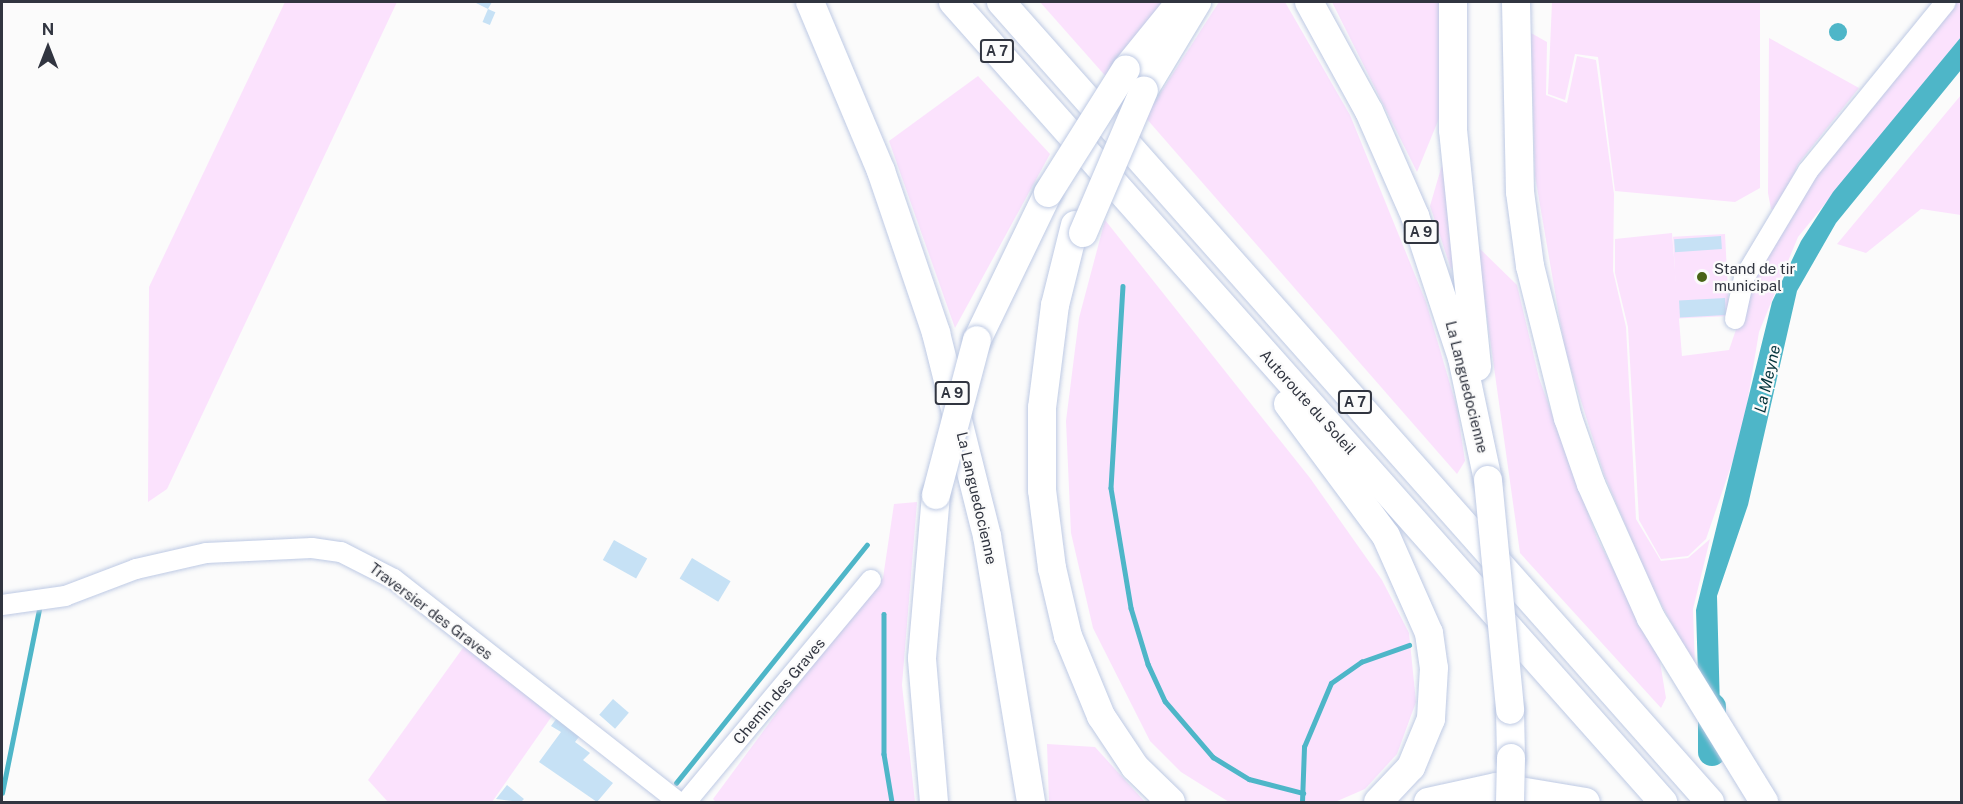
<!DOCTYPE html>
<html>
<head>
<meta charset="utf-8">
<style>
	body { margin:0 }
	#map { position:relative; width:1963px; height:804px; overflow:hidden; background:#fbfbfb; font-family:"Public Sans",sans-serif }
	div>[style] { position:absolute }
	.green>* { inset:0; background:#fbe2fd; transform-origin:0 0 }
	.water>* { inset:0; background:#4eb6c8 }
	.round { border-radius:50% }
	.stream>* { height:4.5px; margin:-2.25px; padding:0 2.25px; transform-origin:2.25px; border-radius:2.25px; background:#4eb6c8 }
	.river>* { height:28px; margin:-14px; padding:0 14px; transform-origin:14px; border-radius:14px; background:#4eb6c8 }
	.building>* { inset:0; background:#c6e1f5; transform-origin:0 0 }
	.roads { filter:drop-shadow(0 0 2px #becae4) drop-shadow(0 0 2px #becae4) }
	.minor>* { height:20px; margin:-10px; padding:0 10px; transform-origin:10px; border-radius:10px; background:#fff }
	.highway>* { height:28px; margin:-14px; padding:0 14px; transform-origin:14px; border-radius:14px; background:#fff }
	.bridges { filter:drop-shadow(0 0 2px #becae4) drop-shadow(0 0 2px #becae4) }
	.highway-bridge>* { height:28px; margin:-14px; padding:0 14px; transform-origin:14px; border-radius:14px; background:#fff }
	.dots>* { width:16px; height:16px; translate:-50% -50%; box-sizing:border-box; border:3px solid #fbfbfb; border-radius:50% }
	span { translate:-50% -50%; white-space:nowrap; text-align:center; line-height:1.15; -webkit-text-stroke:4.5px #fbfbfb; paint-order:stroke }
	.shield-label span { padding:2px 4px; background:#fbfbfb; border:2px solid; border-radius:4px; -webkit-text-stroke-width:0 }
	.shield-label { font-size:14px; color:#313540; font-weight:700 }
	.poi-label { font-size:15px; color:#313540 }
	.left { translate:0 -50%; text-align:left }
	.street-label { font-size:15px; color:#313540 }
	.water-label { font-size:16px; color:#003139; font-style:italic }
	.frame { position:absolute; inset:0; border:3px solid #313540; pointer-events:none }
	.north { position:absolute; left:18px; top:18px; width:60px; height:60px; -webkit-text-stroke:4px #fbfbfb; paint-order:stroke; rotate:0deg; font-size:16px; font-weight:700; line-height:24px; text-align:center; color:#313540 }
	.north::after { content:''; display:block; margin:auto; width:21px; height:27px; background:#313540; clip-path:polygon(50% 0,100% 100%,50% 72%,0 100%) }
</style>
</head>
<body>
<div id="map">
	<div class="green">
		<div style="clip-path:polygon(285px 2px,397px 2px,167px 489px,148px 502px,149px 287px)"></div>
		<div style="clip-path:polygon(1040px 2px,1166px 2px,1109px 80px)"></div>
		<div style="clip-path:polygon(1219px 2px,1285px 2px,1350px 115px,1426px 302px,1457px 408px,1465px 461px,1457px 474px,1145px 117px)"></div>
		<div style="clip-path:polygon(1332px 2px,1443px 2px,1445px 104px,1417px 172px)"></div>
		<div style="clip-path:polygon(1552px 2px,1760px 2px,1760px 188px,1735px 202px,1615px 191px,1598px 57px,1575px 54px,1565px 100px,1548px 94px)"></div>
		<div style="clip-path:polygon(1953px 2px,1961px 2px,1961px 37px,1798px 237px,1759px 332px,1742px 434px,1706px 539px,1688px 556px,1661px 559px,1639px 520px,1628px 327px,1615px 273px,1615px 239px,1672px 233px,1682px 356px,1729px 350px,1751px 286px,1808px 180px)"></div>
		<div style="clip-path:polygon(1531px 33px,1547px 42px,1546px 95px,1567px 103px,1577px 56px,1596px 60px,1614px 194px,1613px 271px,1626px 327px,1636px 519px,1661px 561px,1688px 558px,1710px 539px,1693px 609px,1695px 668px,1649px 581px,1604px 474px,1565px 350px,1535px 176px)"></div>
		<div style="clip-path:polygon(1769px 38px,1859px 88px,1798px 164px,1778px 211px,1771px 209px,1768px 193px)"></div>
		<div style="clip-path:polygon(978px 76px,1050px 154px,955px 328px,889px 141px)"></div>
		<div style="clip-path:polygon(1961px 95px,1961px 215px,1921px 209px,1866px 253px,1837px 244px)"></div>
		<div style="clip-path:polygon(1446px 151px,1456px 261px,1451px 269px,1430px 206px)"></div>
		<div style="clip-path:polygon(1105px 220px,1310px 478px,1382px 580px,1409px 633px,1416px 702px,1397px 754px,1365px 789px,1335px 802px,1229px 802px,1181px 772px,1150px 741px,1093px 628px,1071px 533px,1066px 421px,1079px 318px)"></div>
		<div style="left:1725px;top:234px;width:82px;height:52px;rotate:87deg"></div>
		<div style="clip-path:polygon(1477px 246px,1517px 285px,1539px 378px,1597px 538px,1659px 656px,1666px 698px,1661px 708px,1520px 553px)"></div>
		<div style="clip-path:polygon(917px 502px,902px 685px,915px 802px,716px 802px,713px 799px,850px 614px,883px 578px,894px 504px)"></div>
		<div style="clip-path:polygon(465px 645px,552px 716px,492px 802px,388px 802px,368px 780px)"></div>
		<div style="clip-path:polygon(1047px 744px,1095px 747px,1145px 802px,1049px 802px)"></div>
	</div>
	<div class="water">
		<div class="round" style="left:1829px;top:23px;width:18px;height:18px"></div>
		<div style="clip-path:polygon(1961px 37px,1961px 70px,1836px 223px,1797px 291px,1748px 505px,1717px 596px,1720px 710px,1698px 675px,1696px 610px,1772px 302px,1801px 241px,1833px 192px)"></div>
	</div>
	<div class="stream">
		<div style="left:1123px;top:286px;width:202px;rotate:93.4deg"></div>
		<div style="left:1111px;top:488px;width:122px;rotate:80.5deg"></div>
		<div style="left:1131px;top:608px;width:59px;rotate:73.1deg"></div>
		<div style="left:1148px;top:664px;width:41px;rotate:65.3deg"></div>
		<div style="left:1165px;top:701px;width:74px;rotate:49.4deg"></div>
		<div style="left:1213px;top:757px;width:42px;rotate:31.4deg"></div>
		<div style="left:1249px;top:779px;width:56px;rotate:14.5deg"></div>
		<div style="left:884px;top:614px;width:140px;rotate:90deg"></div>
		<div style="left:884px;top:754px;width:49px;rotate:80.5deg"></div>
		<div style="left:676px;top:783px;width:305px;rotate:-51.3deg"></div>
		<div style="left:2px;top:793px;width:188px;rotate:-78.6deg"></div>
		<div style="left:1302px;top:802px;width:55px;rotate:-87.9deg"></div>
		<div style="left:1304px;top:747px;width:69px;rotate:-67.1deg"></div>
		<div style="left:1331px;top:683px;width:37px;rotate:-35deg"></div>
		<div style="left:1361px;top:662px;width:51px;rotate:-19.5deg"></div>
	</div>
	<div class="river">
		<div style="left:1712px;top:707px;width:45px;rotate:90deg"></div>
	</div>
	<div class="building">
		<div style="clip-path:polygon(474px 2px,492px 2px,488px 9px)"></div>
		<div style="left:488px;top:9px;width:8px;height:14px;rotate:23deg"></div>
		<div style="left:1721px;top:236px;width:13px;height:47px;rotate:86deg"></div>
		<div style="left:1725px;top:298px;width:17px;height:46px;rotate:87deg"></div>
		<div style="left:614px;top:540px;width:38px;height:23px;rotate:29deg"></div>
		<div style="left:692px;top:558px;width:45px;height:24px;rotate:31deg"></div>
		<div style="left:613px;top:699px;width:21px;height:21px;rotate:41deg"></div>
		<div style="clip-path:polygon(560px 714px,582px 733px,575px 742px,590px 753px,583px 760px,613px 783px,597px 802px,539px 762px,561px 732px,551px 726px)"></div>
		<div style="clip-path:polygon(507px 785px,524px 799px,521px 802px,496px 799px)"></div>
	</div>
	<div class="roads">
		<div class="minor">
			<div style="left:1735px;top:319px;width:42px;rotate:-77.6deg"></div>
			<div style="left:1744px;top:278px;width:125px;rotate:-59.1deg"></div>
			<div style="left:1808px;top:171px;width:218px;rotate:-50.8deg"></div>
			<div style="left:2px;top:605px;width:64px;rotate:-8.1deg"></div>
			<div style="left:65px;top:596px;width:76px;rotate:-20.8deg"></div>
			<div style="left:136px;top:569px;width:72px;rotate:-12.9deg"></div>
			<div style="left:206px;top:553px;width:106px;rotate:-2.7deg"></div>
			<div style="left:312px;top:548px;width:29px;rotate:8deg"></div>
			<div style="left:341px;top:552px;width:59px;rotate:27deg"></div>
			<div style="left:394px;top:579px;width:361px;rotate:38.1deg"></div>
			<div style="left:686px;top:802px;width:289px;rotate:-50.2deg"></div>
		</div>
		<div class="highway">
			<div style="left:810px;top:2px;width:183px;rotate:67.2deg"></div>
			<div style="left:881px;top:171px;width:171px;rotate:71.2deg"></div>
			<div style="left:936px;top:333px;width:209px;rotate:75.9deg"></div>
			<div style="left:987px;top:536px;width:270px;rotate:80.6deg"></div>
			<div style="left:953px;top:2px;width:1070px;rotate:48.41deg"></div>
			<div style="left:1001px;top:2px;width:1069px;rotate:48.45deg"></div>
			<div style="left:1309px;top:2px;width:124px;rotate:61.2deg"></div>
			<div style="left:1369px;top:111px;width:115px;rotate:66.3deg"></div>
			<div style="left:1415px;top:216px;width:150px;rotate:71.7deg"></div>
			<div style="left:1462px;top:358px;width:125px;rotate:78deg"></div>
			<div style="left:1453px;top:2px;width:128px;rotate:90deg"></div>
			<div style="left:1453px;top:130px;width:238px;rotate:84.2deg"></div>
			<div style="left:1516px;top:2px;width:190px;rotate:88.8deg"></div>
			<div style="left:1520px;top:192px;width:75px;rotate:82.3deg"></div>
			<div style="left:1530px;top:266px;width:157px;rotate:76deg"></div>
			<div style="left:1568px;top:418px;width:70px;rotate:70.8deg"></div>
			<div style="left:1591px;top:484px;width:147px;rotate:65.9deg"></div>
			<div style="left:1651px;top:618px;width:216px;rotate:58.4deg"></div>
			<div style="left:1126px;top:69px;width:82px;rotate:-50.9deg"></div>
			<div style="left:1144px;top:90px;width:103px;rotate:-58.9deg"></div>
			<div style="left:1075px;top:225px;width:82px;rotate:104deg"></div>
			<div style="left:1055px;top:305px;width:104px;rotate:97.2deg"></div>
			<div style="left:1042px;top:408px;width:82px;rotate:90deg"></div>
			<div style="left:1042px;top:490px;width:79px;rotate:82.7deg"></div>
			<div style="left:1052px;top:568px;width:70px;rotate:76.8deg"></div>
			<div style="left:1068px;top:636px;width:87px;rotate:67.6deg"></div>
			<div style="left:1101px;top:716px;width:61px;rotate:56.3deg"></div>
			<div style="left:1135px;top:767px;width:50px;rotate:44.2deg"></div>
			<div style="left:977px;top:340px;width:163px;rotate:-64.2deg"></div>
			<div style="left:1288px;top:404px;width:164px;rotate:53.4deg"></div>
			<div style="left:1386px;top:536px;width:106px;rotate:66.1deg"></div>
			<div style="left:1429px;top:633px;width:35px;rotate:82deg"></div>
			<div style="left:1434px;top:668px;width:51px;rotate:93.4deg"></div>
			<div style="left:1431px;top:719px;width:52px;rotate:112.6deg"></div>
			<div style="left:1411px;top:767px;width:48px;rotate:133.3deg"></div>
			<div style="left:1510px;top:710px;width:48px;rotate:88.8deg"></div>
			<div style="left:934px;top:802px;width:144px;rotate:-94.8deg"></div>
			<div style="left:922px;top:658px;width:164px;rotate:-85.1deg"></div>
			<div style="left:1428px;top:802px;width:70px;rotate:-12.4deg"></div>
			<div style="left:1496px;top:787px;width:91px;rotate:9.5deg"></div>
		</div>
	</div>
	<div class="bridges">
		<div class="highway-bridge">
			<div style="left:1048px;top:193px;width:146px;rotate:-57.8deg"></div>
			<div style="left:1083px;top:233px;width:155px;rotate:-66.9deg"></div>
			<div style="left:1488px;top:480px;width:231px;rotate:84.5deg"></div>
			<div style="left:936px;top:495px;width:160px;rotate:-75.2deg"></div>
			<div style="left:1510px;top:802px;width:44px;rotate:-88.7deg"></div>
		</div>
	</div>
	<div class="dots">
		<div style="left:1702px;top:277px;background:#496416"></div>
	</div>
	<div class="shield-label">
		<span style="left:997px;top:51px">A 7</span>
		<span style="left:1421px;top:232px">A 9</span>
		<span style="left:952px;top:393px">A 9</span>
		<span style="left:1355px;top:402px">A 7</span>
	</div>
	<div class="poi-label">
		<span class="left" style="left:1714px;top:277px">Stand de tir<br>municipal</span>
	</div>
	<div class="street-label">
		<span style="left:1467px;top:387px;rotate:76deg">La Languedocienne</span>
		<span style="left:1308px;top:402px;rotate:48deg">Autoroute du Soleil</span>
		<span style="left:977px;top:498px;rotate:77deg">La Languedocienne</span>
		<span style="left:431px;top:611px;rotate:37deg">Traversier des Graves</span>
		<span style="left:779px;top:691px;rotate:-50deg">Chemin des Graves</span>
	</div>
	<div class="water-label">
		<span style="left:1768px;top:379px;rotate:-77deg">La Meyne</span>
	</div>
	<div class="frame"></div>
	<div class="north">N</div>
</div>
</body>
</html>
